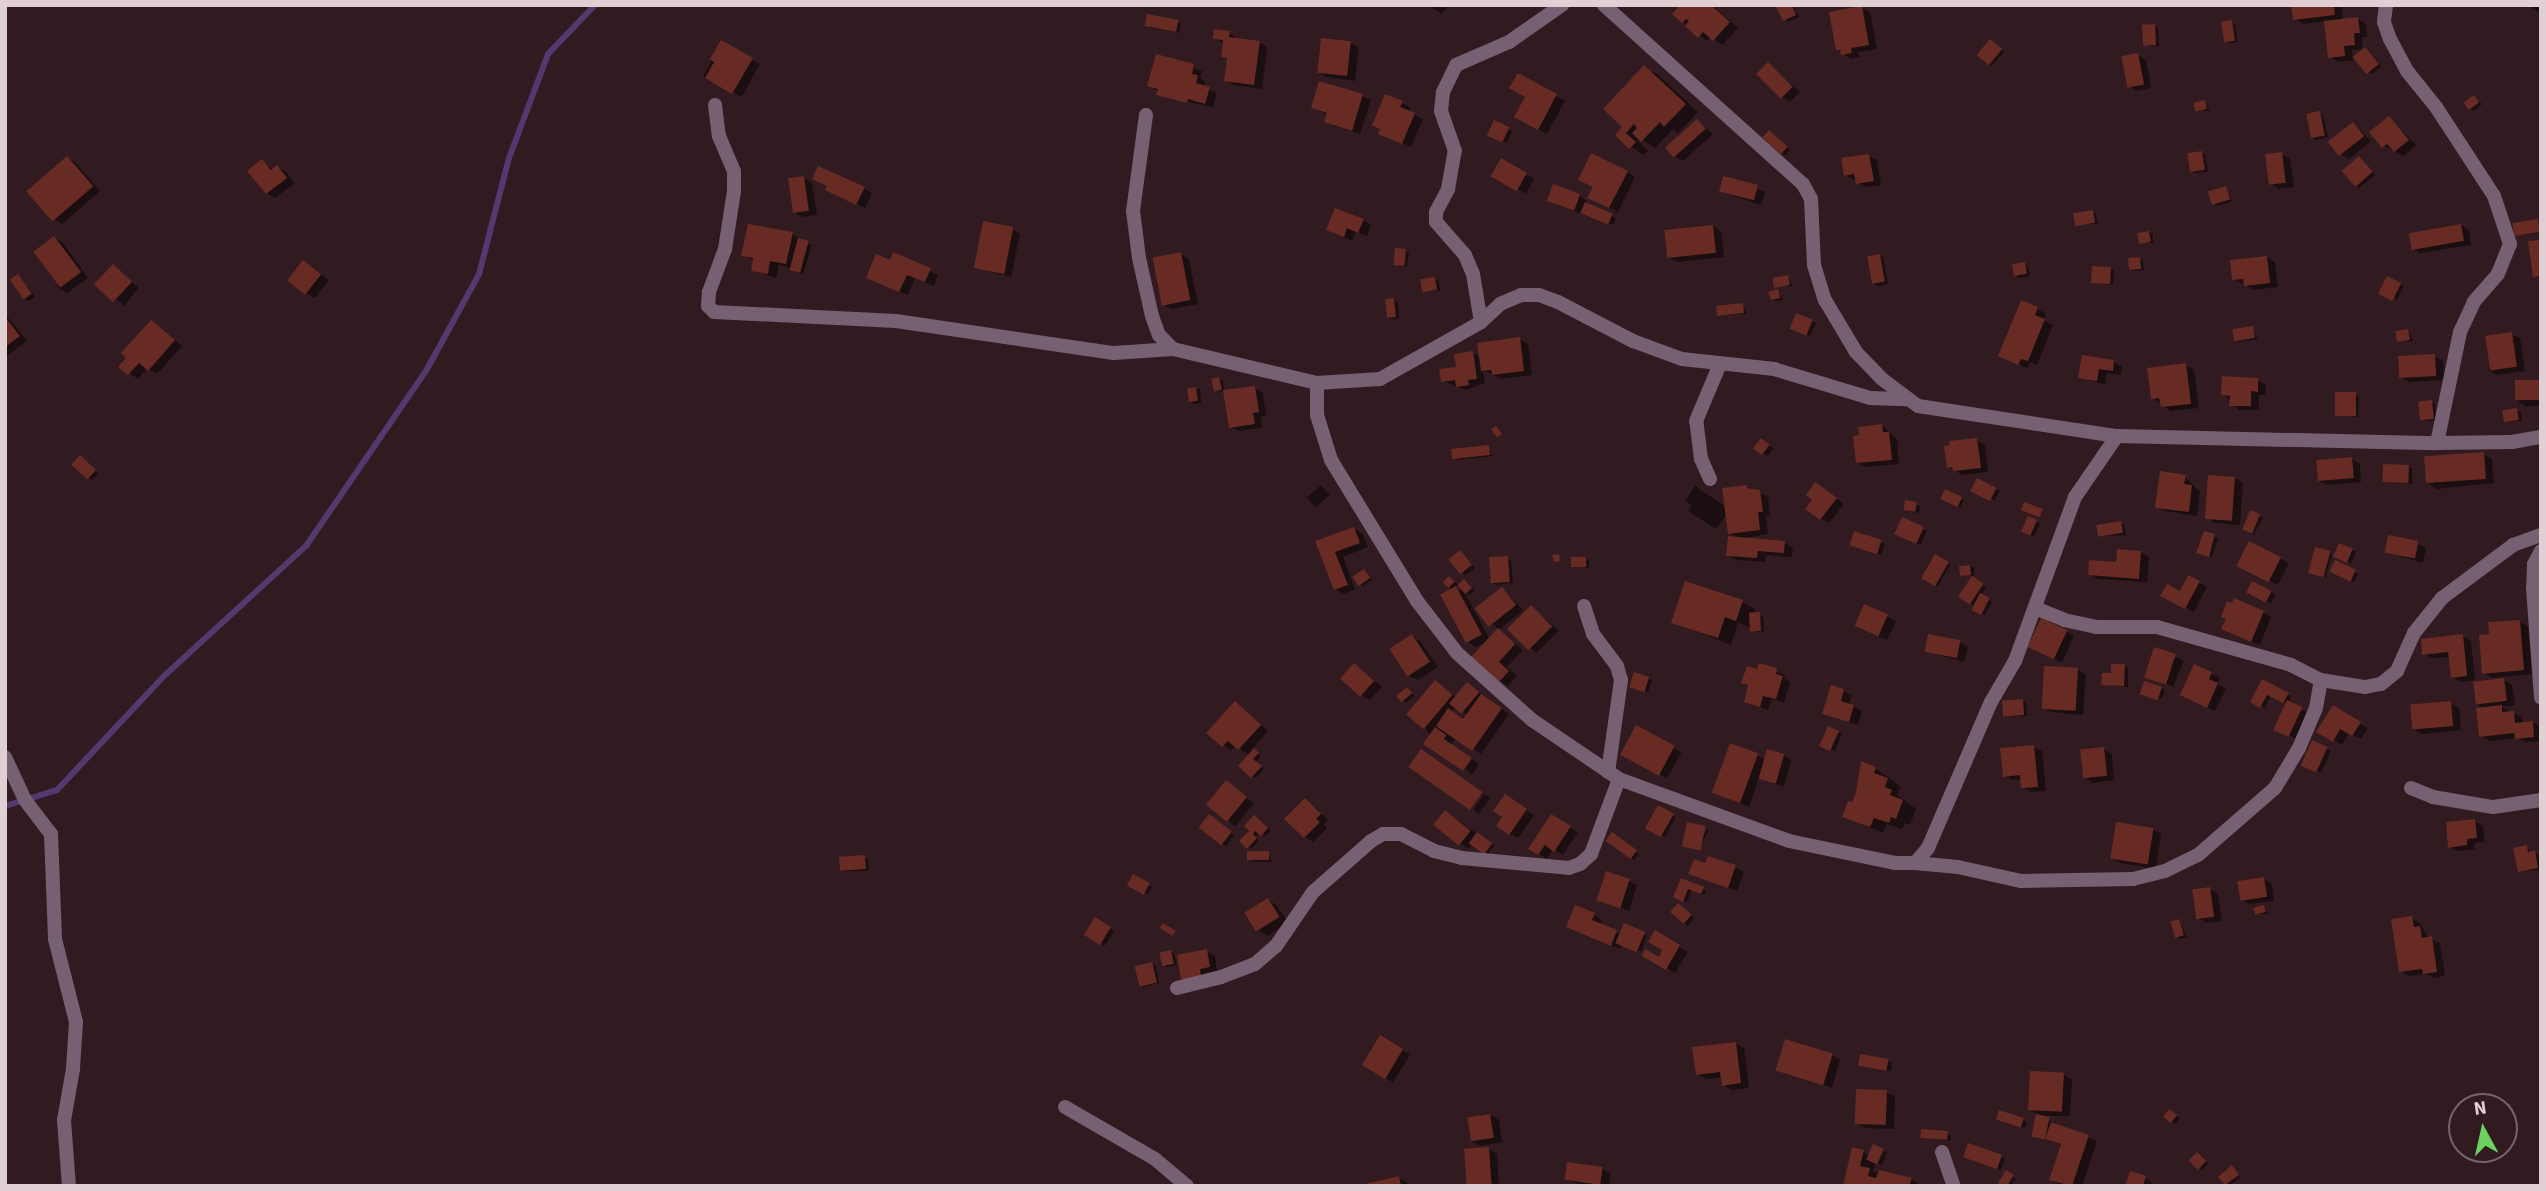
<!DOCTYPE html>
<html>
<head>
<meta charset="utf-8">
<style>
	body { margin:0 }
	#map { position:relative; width:2546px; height:1191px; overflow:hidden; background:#311b21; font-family:"Source Sans 3",sans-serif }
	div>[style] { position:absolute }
	.shadow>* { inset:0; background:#0007; transform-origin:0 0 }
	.stream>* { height:6px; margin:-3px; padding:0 3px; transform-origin:3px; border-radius:3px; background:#53396d }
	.building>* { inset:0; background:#672b23; transform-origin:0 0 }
	.street>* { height:14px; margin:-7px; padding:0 7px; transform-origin:7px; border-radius:7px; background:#776072 }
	span { translate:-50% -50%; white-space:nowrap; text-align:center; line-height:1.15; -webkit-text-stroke:5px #311b21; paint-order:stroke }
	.frame { position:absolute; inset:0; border:7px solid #e0d0d4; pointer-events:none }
	.north { position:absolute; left:2448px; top:1093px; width:70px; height:70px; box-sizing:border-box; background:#311b21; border:2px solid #776369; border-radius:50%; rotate:352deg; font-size:19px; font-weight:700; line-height:28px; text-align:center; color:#e0d0d4 }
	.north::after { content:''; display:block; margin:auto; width:24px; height:32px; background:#6cd362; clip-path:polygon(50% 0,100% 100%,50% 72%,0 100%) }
</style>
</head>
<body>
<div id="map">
	<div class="shadow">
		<div style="clip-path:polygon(1428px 5px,1448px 5px,1442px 14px)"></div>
		<div style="clip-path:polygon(1682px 5px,1712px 5px,1738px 28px,1722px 45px,1711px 37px,1707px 41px,1683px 22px)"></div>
		<div style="clip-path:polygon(1777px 5px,1793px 5px,1799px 17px,1788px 22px)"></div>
		<div style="clip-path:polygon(2293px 5px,2342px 5px,2343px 21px,2358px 19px,2366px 24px,2367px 37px,2362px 37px,2363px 49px,2352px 50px,2353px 60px,2338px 62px,2330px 57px,2326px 21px,2303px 24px,2294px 19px)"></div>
		<div style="clip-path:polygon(2532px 5px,2541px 5px,2541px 13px,2532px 8px)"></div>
		<div style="clip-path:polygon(1862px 8px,1870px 12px,1877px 49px,1858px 52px,1860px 57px,1851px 59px,1837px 49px)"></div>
		<div style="clip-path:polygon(1178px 22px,1181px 24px,1179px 33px,1149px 27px)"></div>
		<div style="clip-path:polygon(2232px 22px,2235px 24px,2238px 42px,2229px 43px,2225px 41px)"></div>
		<div style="clip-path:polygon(2154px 26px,2158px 28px,2159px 46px,2149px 46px,2145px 44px)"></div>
		<div style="clip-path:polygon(1230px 33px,1238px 40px,1259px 42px,1267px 47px,1262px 89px,1234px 85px,1226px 80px,1229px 60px,1223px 56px,1224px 44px,1215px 38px)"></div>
		<div style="clip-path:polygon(1322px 40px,1351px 43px,1359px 48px,1355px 81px,1327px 77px,1318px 72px)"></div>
		<div style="left:721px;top:43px;width:44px;height:38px;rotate:28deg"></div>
		<div style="clip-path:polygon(1994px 43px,2004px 52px,1991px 66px,1988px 64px)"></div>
		<div style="clip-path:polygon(2368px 51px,2381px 66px,2372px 74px,2368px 72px)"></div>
		<div style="clip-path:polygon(2138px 55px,2146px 60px,2151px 88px,2137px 91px,2129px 86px)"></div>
		<div style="clip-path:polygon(1157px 56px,1202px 71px,1200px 78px,1205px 82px,1204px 87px,1217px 93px,1213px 107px,1167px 98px,1149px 85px)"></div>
		<div style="clip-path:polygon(1768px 64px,1800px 92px,1790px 102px,1782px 97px)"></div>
		<div style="clip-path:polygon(1645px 68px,1658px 75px,1698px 112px,1678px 133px,1673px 129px,1655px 148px,1640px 138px,1638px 141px,1648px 151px,1643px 155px,1617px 135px,1625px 127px)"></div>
		<div style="clip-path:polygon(1518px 75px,1565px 101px,1547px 134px,1516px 117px,1527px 97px)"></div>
		<div style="clip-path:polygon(1362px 96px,1371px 100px,1360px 134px,1334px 126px,1326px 122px,1328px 115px,1313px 108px)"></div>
		<div style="clip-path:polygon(2474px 97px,2482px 104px,2474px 111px,2470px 109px)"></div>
		<div style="clip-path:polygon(2205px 101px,2210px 111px,2196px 110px)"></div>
		<div style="clip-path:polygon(1402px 103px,1410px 107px,1408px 112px,1423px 119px,1411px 147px,1380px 133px)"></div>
		<div style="clip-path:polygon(2319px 113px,2323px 115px,2328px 137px,2316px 140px,2312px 138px)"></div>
		<div style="clip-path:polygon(2389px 118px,2416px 145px,2404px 156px,2384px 146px)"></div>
		<div style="clip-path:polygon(1698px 122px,1713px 134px,1683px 161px,1674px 156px)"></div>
		<div style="left:1494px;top:123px;width:20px;height:13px;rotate:24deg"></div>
		<div style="clip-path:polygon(2353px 124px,2371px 141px,2349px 159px,2341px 154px)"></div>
		<div style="clip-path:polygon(1773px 134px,1790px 150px,1785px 155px,1782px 153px)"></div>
		<div style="clip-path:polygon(2202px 153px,2205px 155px,2208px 172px,2195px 173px,2192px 171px)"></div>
		<div style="clip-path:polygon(2281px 154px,2290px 159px,2294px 187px,2279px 189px,2271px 184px)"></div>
		<div style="clip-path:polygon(1868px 156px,1877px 160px,1881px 185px,1866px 187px,1846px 175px)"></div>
		<div style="clip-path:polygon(68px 158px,76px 163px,100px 191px,62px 224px,54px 219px)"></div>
		<div style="clip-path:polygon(2359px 158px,2375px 175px,2359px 188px,2355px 186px)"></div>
		<div style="clip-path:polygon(262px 161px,274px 170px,277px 167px,286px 172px,295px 183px,275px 198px,267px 193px)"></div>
		<div style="left:1502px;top:161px;width:37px;height:17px;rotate:29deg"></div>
		<div style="clip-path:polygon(1627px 172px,1635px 177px,1618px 212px,1598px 202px)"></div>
		<div style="clip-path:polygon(804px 178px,812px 183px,817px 215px,803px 217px,795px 213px)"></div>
		<div style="left:1725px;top:178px;width:43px;height:14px;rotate:19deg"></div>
		<div style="clip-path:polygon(864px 188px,872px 193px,865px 208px,836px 194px)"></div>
		<div style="clip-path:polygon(2226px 188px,2232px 201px,2217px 206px,2213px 204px)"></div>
		<div style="clip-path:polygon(1579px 196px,1587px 201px,1586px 205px,1616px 218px,1613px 225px,1556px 205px)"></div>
		<div style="clip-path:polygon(2093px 212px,2096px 214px,2098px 224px,2076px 224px)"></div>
		<div style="clip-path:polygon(1363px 220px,1371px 225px,1367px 236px,1356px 232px,1352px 241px,1328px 230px)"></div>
		<div style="clip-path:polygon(2538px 221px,2541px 223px,2541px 233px,2516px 234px)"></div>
		<div style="clip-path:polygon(2461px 225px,2469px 230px,2471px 245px,2420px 253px,2412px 248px)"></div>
		<div style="clip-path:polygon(1713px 226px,1721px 231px,1724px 257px,1677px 262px,1668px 257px)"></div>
		<div style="clip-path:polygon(1012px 229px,1020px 234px,1011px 277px,975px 267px)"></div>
		<div style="clip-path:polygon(2149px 232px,2153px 234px,2153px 243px,2140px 242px)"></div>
		<div style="clip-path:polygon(792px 234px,812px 245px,803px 274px,779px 264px,776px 278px,753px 270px,755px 261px,743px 255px)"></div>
		<div style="clip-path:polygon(55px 238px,63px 243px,88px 278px,67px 293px,58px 288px)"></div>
		<div style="clip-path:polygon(1405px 251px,1409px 253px,1407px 267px,1399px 266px,1396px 264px)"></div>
		<div style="clip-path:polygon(1181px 254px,1189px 259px,1198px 304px,1171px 309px,1163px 304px)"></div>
		<div style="clip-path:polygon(894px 255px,938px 275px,934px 286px,915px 278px,908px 295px,877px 282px)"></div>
		<div style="clip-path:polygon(1880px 255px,1883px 257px,1888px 284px,1877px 286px,1874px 284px)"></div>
		<div style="clip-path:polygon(2266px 257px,2275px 262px,2278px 287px,2254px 290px,2234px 279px)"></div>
		<div style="clip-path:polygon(2139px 259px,2143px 261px,2144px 270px,2135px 271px,2132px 269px)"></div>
		<div style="clip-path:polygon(2025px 264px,2028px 266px,2030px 276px,2019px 278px,2016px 276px)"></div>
		<div style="left:113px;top:267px;width:33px;height:23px;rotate:39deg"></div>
		<div style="clip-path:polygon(312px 267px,329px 280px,315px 298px,306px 293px)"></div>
		<div style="clip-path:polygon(2111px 269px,2114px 271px,2113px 285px,2093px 282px)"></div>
		<div style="clip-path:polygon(18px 276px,35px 296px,29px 301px,25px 299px)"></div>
		<div style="clip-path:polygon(1788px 277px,1793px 286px,1775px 286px)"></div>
		<div style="clip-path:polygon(1435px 279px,1439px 281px,1440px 291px,1422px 290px)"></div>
		<div style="left:2388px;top:279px;width:17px;height:15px;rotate:24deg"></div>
		<div style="clip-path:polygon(1777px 291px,1783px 300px,1776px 301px,1772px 299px)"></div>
		<div style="clip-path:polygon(1394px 300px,1398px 302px,1399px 318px,1392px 319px,1389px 317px)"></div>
		<div style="clip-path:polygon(1742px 305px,1747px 314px,1719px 315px)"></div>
		<div style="clip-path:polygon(2037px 309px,2046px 313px,2043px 320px,2053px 325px,2037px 365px,2030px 362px,2027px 368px,2008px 360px)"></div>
		<div style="clip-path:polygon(5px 314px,27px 341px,6px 357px,5px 357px)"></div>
		<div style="clip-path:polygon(1812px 321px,1816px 323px,1810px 336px,1795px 331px)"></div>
		<div style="clip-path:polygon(152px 322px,182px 346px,157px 374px,147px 368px,138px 379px,121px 367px)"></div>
		<div style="clip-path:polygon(2252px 328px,2258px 340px,2235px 341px)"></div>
		<div style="clip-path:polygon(2408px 331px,2413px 341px,2398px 341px)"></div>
		<div style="clip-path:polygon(2511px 334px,2520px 338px,2525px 371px,2497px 375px,2488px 370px)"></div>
		<div style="clip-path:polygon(1519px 339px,1528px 344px,1532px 375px,1502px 379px,1483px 370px,1485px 383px,1466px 390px,1443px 381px,1473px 353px,1481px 358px)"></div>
		<div style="clip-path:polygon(2435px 356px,2443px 361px,2444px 380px,2409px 382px,2401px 377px)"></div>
		<div style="clip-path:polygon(2114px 362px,2122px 367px,2121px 375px,2107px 373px,2105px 385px,2080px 377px)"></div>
		<div style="clip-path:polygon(2186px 365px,2194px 370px,2199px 408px,2171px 411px,2153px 398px)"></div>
		<div style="clip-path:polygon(1219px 379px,1223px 381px,1224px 392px,1215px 391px)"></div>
		<div style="clip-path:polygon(2258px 380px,2266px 385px,2266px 395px,2259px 395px,2259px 410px,2239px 410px,2223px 394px)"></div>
		<div style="clip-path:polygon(2541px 382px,2541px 405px,2527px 407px,2518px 402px)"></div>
		<div style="clip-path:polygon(1196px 388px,1200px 390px,1201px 403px,1194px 404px,1190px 402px)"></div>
		<div style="clip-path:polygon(1255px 388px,1263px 393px,1266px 416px,1261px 417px,1262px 428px,1239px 431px,1230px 427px)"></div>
		<div style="clip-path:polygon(2355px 394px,2359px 396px,2358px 417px,2336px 415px)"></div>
		<div style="clip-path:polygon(2431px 402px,2435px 404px,2437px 420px,2425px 421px,2421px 419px)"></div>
		<div style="clip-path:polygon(2517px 410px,2521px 412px,2522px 421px,2505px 420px)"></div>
		<div style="clip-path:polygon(1882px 426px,1897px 439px,1899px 464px,1866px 467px,1857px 462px,1861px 437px)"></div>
		<div style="left:1762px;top:440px;width:14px;height:10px;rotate:36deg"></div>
		<div style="clip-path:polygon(1977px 440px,1985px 445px,1988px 472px,1963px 475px,1948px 467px)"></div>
		<div style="clip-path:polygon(1488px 447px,1493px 456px,1454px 460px)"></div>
		<div style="clip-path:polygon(2483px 454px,2492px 459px,2494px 483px,2437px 489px,2429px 484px)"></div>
		<div style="clip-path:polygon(83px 459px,99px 473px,92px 480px,89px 478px)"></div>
		<div style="clip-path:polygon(2352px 459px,2360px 464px,2361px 482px,2327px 485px,2318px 480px)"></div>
		<div style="clip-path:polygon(2408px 466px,2412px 468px,2412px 484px,2385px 481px)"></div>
		<div style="clip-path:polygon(2185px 477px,2200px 492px,2197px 516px,2165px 511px,2157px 507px)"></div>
		<div style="clip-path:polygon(2234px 478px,2243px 483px,2240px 525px,2215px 523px,2207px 518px)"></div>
		<div style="left:1977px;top:480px;width:25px;height:11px;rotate:26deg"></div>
		<div style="left:1321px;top:485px;width:13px;height:19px;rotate:48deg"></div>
		<div style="clip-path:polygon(1695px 486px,1726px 507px,1747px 487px,1768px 497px,1770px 516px,1766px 516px,1768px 534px,1741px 539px,1785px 543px,1793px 548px,1792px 557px,1766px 555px,1765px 562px,1736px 560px,1728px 555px,1740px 539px,1729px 533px,1727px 514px,1716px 529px,1688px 511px,1692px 505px,1685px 501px)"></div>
		<div style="clip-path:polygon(1824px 489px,1844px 504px,1829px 523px,1821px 519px)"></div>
		<div style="left:1946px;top:491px;width:20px;height:8px;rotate:27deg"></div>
		<div style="clip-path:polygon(1906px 502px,1920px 506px,1919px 513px,1908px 511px)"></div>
		<div style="left:2251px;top:512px;width:13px;height:19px;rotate:27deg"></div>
		<div style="left:2029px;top:518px;width:13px;height:14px;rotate:29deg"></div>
		<div style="clip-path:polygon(1902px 520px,1927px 531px,1920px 545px,1899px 536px)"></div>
		<div style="clip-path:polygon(2121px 523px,2124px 525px,2126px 535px,2100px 536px)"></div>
		<div style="clip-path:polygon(1354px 529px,1362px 533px,1368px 547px,1343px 557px,1355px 589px,1344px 594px,1335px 589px,1318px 542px)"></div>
		<div style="clip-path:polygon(2205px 533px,2218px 538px,2212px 557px,2202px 554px)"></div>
		<div style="clip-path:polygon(1881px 542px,1885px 544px,1881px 555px,1855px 546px)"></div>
		<div style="clip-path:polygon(2250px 543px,2289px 563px,2278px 585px,2247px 570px)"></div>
		<div style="clip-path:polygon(2417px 543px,2426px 548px,2423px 563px,2386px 552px)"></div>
		<div style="clip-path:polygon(2352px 550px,2356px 552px,2351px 564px,2339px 558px)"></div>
		<div style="clip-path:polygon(2140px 552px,2149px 557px,2147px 582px,2098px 579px,2090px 574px)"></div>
		<div style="clip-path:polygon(1460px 553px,1475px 568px,1466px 575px,1462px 573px)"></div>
		<div style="clip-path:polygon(2329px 553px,2332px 555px,2325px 578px,2312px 573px)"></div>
		<div style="left:1936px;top:556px;width:17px;height:25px;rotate:31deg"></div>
		<div style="clip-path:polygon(1507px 558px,1511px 560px,1513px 583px,1497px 585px,1493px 583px)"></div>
		<div style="clip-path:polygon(1585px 558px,1589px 561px,1589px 568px,1572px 566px)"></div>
		<div style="clip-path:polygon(2336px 562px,2358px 574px,2354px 582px,2331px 571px)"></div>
		<div style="clip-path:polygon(1970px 566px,1974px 568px,1974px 576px,1961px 574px)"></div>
		<div style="clip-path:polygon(1364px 571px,1372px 580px,1362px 586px,1359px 584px)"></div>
		<div style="clip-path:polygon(1972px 578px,1986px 588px,1981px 595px,1992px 602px,1985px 615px,1974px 609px,1975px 606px,1970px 603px)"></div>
		<div style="clip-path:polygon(1453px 580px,1458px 585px,1455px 588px,1465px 593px,1490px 640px,1499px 631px,1523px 650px,1507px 667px,1517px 676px,1508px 686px,1500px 681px,1489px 641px,1476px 647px,1468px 642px,1454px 590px,1450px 588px)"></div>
		<div style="clip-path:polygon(1465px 581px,1475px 590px,1469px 595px,1466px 593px)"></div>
		<div style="clip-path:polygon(2199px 582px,2207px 587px,2194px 612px,2171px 600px)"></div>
		<div style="left:2253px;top:583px;width:25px;height:10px;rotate:27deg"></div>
		<div style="clip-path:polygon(1502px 589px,1523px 610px,1499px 630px,1477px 609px)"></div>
		<div style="clip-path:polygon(1742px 602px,1755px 609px,1754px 614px,1763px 616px,1764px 632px,1756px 632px,1752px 628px,1738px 623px,1731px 645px,1673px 622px)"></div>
		<div style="clip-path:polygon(1865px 606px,1896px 621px,1887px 640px,1864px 630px)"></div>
		<div style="clip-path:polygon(1532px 607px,1559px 631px,1536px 653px,1509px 628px)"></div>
		<div style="clip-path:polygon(2263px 612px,2271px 617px,2260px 645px,2232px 633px,2228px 619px)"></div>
		<div style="clip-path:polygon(2520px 622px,2528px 626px,2532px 674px,2492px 678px,2484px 673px)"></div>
		<div style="clip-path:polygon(2066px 631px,2074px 636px,2062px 663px,2038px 651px)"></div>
		<div style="clip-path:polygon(1412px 636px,1420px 641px,1438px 667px,1418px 680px,1409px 676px)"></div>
		<div style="clip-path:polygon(2463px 636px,2471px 641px,2475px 680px,2461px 682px,2452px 677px,2450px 657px,2432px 658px,2424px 654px)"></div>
		<div style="clip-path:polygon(1959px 642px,1968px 647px,1964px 662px,1926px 651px)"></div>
		<div style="left:2155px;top:649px;width:31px;height:28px;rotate:22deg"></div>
		<div style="clip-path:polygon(1354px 665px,1382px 687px,1370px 700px,1362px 696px)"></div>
		<div style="clip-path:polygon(1760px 665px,1785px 675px,1784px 678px,1790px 682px,1784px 703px,1772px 699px,1768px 710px,1746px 701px,1750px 686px,1743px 682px,1758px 671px)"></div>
		<div style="clip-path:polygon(2125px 666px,2128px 668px,2128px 687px,2103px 684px)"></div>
		<div style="clip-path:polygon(2195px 666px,2220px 678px,2217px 684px,2226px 689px,2215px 711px,2190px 699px)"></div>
		<div style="clip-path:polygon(2078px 670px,2086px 674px,2083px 715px,2051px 712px,2042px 708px)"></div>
		<div style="clip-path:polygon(1635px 674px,1652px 680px,1648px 692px,1635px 688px)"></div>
		<div style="clip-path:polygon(2504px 680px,2512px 685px,2515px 705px,2501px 707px,2522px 717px,2523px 724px,2532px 722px,2541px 727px,2541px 741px,2525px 742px,2516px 738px,2489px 741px,2481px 736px,2485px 709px,2477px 704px)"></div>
		<div style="clip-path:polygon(evenodd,1435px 682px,1457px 698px,1471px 687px,1509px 714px,1481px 754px,1456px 738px,1451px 745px,1479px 764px,1472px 775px,1425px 729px,1435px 682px,1456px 707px,1468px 715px,1464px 720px,1451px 712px,1456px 707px)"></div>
		<div style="clip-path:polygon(2262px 682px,2291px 696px,2288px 703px,2309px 713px,2298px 739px,2282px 733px,2287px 703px,2271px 695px,2265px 708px,2252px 702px)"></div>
		<div style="clip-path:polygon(1832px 687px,1852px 695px,1849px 705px,1862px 711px,1858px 725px,1825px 713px)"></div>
		<div style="clip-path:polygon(2161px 688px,2165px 690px,2162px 699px,2146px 695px)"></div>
		<div style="clip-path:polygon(1407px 689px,1415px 696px,1406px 703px,1399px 697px)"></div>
		<div style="clip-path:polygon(2023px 701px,2026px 703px,2027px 716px,2005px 716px)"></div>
		<div style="clip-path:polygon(1235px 703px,1268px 731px,1252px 749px,1261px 756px,1256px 762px,1264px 769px,1256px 778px,1252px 776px,1250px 755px,1235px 746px,1231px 750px,1223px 745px)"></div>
		<div style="clip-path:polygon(2450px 703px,2459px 708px,2461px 730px,2422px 734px,2414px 729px)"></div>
		<div style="clip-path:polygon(2333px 707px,2368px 728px,2361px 739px,2349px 733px,2342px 745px,2319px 731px)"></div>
		<div style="left:1636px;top:727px;width:52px;height:30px;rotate:29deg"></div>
		<div style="clip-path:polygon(1838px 732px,1842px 734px,1835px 751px,1825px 747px)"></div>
		<div style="left:2312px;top:742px;width:21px;height:24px;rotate:25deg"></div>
		<div style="clip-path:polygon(1731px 745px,1765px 759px,1783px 755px,1791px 760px,1784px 787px,1759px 778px,1749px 807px,1714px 792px)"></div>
		<div style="clip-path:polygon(2033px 747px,2042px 751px,2046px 791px,2031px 792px,2023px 787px,2022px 779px,2013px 780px,2004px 775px)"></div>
		<div style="clip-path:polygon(2103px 749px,2112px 754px,2114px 780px,2093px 783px,2085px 778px)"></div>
		<div style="clip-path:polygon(1875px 768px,1901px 787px,1897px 795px,1916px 809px,1910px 825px,1905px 823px,1902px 829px,1887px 824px,1883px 833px,1844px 816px)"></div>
		<div style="left:1227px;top:782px;width:34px;height:30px;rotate:38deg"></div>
		<div style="left:1484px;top:794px;width:7px;height:19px;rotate:34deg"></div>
		<div style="clip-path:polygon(1305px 800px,1328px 820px,1324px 824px,1327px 828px,1313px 842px,1305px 837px)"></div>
		<div style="clip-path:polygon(1513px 802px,1534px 815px,1518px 838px,1510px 834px)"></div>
		<div style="left:1659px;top:808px;width:19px;height:23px;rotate:28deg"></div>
		<div style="clip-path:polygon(1552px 816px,1578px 832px,1563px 855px,1553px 849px,1547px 859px,1530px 848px)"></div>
		<div style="clip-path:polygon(1454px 817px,1494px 846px,1487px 855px,1472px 844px,1469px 849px,1460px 844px,1436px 824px)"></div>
		<div style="clip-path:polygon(1213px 818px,1234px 835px,1226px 846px,1222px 844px)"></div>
		<div style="clip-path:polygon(1258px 819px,1271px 831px,1265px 836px,1260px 832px,1255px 837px,1259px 841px,1251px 849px,1248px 847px,1251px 831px)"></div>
		<div style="clip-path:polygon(2474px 821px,2483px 826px,2485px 842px,2474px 843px,2475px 849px,2458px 851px,2450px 847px)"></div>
		<div style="left:1707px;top:829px;width:2px;height:22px;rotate:27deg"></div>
		<div style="clip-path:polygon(2153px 829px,2161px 834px,2156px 869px,2120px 863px,2112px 858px)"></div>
		<div style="clip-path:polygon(1616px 836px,1639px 854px,1634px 860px,1631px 858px)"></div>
		<div style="clip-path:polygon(2527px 847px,2531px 853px,2538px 854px,2541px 870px,2519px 871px)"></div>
		<div style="clip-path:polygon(1268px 853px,1272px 862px,1250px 861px)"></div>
		<div style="clip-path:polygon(864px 857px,868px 859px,869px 871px,842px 871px)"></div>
		<div style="clip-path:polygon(1707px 865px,1735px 867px,1744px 872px,1737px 891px,1691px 874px)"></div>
		<div style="left:1133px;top:876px;width:22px;height:9px;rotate:30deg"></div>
		<div style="clip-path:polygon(2264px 879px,2272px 884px,2274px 901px,2249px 904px,2241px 899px)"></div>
		<div style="clip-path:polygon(1682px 880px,1706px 891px,1705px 895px,1692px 889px,1687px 902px,1679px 899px)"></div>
		<div style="clip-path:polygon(1629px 881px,1637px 885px,1629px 911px,1598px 899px)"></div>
		<div style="clip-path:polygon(2209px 889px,2218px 894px,2222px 921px,2207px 923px,2198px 918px)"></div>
		<div style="clip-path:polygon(1268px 900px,1276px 905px,1288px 922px,1268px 936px,1259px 931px)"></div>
		<div style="clip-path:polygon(2264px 906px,2269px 914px,2256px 914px)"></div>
		<div style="clip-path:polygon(1682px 908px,1694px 918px,1688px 926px,1685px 924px)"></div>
		<div style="clip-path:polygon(1594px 915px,1602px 920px,1600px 925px,1621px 935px,1647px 935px,1641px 952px,1621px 945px,1620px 949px,1568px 927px)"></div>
		<div style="clip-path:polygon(2411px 918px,2420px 923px,2429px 939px,2440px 943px,2445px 976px,2433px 978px,2425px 973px,2409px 976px,2401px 971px)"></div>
		<div style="left:1096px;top:919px;width:22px;height:18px;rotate:34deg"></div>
		<div style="clip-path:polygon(2179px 921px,2187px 937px,2180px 939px,2176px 937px)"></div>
		<div style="clip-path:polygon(1655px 933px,1688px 952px,1675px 973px,1644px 955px,1660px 959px,1665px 950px)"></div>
		<div style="clip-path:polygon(1206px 951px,1215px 956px,1217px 971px,1191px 983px)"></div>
		<div style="clip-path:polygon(1171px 952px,1174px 954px,1177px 965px,1167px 967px,1163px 965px)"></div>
		<div style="clip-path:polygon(1152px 964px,1156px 966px,1159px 983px,1143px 987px,1139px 985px)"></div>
		<div style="left:1381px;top:1037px;width:34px;height:32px;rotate:32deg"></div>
		<div style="clip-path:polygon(1735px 1043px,1744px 1048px,1749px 1088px,1732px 1090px,1723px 1085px,1723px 1077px,1706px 1079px,1698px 1074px)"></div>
		<div style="clip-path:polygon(1832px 1055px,1840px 1060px,1832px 1088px,1777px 1069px)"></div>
		<div style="clip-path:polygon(1889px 1061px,1892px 1063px,1891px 1071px,1864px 1067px)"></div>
		<div style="clip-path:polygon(2064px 1075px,2072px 1080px,2070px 1116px,2039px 1116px,2097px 1141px,2082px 1186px,2064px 1186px,2051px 1180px,2063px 1145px,2033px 1135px,2038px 1114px,2030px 1110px)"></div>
		<div style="clip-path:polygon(1886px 1092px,1895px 1096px,1894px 1129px,1864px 1128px,1856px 1123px)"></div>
		<div style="clip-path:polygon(2169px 1112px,2180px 1118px,2175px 1124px,2165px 1117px)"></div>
		<div style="clip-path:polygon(1490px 1115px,1499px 1120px,1502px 1142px,1480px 1146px,1472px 1141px)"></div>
		<div style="clip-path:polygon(2023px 1120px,2027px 1122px,2025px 1128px,2002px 1122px)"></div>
		<div style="clip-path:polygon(1947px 1133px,1951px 1135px,1950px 1141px,1922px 1137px)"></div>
		<div style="clip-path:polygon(1874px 1146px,1887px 1152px,1882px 1165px,1875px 1163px,1873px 1172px,1911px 1179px,1922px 1186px,1844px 1186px,1863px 1152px,1870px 1156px)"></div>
		<div style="clip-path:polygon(1489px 1149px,1497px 1154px,1499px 1186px,1468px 1186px)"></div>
		<div style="clip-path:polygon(2201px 1156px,2208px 1164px,2201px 1170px,2191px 1161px)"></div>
		<div style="clip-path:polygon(2001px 1157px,2005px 1159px,2001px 1170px,1969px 1158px)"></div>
		<div style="clip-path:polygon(2232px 1168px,2241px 1177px,2229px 1186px,2226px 1184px)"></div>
		<div style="clip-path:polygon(1603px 1169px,1611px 1174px,1609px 1186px,1584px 1186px,1566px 1179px)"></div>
		<div style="clip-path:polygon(2007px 1173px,2016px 1179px,2011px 1186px,2005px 1186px)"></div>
		<div style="clip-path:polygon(1399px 1178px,1412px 1186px,1365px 1186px)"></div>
		<div style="clip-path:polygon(2145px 1178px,2153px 1183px,2152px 1186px,2126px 1186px)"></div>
	</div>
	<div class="stream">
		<div style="left:5px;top:806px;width:54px;rotate:-17.1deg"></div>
		<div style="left:57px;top:790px;width:156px;rotate:-46.8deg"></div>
		<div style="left:164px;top:676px;width:193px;rotate:-42.5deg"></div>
		<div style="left:306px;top:546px;width:212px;rotate:-55.6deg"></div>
		<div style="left:426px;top:371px;width:111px;rotate:-61.3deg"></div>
		<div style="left:479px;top:274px;width:120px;rotate:-75.5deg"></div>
		<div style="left:509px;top:158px;width:111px;rotate:-69.4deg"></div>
		<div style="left:548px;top:54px;width:68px;rotate:-46.2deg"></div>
	</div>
	<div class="building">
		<div style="clip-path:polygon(1680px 5px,1711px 5px,1730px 22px,1713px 41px,1703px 32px,1698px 38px,1685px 26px,1689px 21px,1686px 19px,1682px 23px,1672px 14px)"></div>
		<div style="clip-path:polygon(1775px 5px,1792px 5px,1796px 15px,1783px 21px)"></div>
		<div style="clip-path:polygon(2291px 5px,2334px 5px,2335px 15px,2293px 20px)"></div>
		<div style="clip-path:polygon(1862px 6px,1869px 45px,1851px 48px,1852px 53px,1841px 55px,1840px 50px,1836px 50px,1829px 12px)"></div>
		<div style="left:1147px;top:14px;width:32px;height:12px;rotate:11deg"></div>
		<div style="clip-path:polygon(2358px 17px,2360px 33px,2354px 33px,2355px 45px,2344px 46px,2345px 56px,2328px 58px,2324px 21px)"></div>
		<div style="left:2232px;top:20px;width:21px;height:11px;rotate:82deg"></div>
		<div style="left:2155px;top:24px;width:21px;height:13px;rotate:87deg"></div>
		<div style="clip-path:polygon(1214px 29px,1230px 31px,1229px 37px,1260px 41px,1254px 85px,1224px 81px,1227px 58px,1221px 57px,1223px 40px,1213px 39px)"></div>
		<div style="left:1321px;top:38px;width:30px;height:35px;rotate:6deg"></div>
		<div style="left:1990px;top:39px;width:16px;height:21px;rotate:40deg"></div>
		<div style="clip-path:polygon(721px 40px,753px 58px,732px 94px,705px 78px,714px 62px,710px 59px)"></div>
		<div style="left:2365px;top:47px;width:22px;height:16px;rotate:51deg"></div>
		<div style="left:2138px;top:53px;width:32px;height:17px;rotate:79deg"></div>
		<div style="clip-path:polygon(1156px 54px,1194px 64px,1192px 74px,1198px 75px,1196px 83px,1210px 87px,1205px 104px,1188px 99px,1187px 103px,1156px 95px,1158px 89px,1147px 86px)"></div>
		<div style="left:1768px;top:62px;width:35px;height:17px;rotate:45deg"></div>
		<div style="clip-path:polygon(1644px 65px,1686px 104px,1664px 127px,1660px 122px,1641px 142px,1632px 133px,1637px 128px,1634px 124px,1626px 133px,1636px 142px,1629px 149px,1615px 135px,1622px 127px,1603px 109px)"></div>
		<div style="clip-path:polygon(1518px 73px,1557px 94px,1538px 130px,1514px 117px,1525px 97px,1509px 88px)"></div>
		<div style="clip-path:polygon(1319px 81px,1363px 94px,1352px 131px,1324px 122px,1327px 113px,1311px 108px)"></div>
		<div style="clip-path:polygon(1385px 94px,1403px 101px,1400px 107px,1415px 113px,1402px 144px,1378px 134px,1380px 129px,1372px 125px)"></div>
		<div style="left:2474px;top:95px;width:9px;height:13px;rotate:54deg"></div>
		<div style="left:2205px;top:100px;width:9px;height:12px;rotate:77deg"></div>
		<div style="left:2320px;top:111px;width:25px;height:14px;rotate:79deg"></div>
		<div style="clip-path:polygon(2389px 116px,2409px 140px,2394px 152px,2387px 144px,2382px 148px,2369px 132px)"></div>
		<div style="left:1697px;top:119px;width:13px;height:43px;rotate:48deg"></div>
		<div style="left:1494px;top:120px;width:17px;height:17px;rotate:25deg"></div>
		<div style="left:2353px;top:122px;width:18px;height:32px;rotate:52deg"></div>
		<div style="left:1769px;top:130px;width:25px;height:10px;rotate:42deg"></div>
		<div style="left:2202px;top:151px;width:19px;height:15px;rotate:81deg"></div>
		<div style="left:2282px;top:152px;width:31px;height:17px;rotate:83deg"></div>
		<div style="clip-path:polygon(1591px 153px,1628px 171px,1609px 208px,1587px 198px,1593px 187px,1578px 180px)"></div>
		<div style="clip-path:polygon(1869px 154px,1874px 181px,1856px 184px,1854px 174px,1844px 176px,1841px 158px)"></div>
		<div style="left:67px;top:156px;width:40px;height:54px;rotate:49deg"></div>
		<div style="left:2359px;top:156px;width:21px;height:23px;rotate:49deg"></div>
		<div style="left:1501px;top:158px;width:30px;height:21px;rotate:30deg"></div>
		<div style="clip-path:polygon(262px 159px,271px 170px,277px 165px,287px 178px,266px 194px,247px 171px)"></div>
		<div style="clip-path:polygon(818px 166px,865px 187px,856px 205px,825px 190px,827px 186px,812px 179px)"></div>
		<div style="left:804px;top:176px;width:35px;height:16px;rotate:82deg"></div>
		<div style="left:1723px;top:176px;width:36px;height:16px;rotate:14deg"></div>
		<div style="left:1553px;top:184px;width:29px;height:18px;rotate:20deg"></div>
		<div style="left:2226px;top:186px;width:14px;height:19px;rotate:73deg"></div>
		<div style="left:1585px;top:202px;width:30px;height:12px;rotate:23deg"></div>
		<div style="clip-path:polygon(1335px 208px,1364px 219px,1358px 233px,1347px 228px,1344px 237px,1326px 230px)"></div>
		<div style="left:2093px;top:210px;width:13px;height:20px;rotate:81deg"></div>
		<div style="left:2538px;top:219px;width:13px;height:26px;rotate:81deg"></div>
		<div style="left:983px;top:221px;width:31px;height:48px;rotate:11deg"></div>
		<div style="clip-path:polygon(748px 224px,793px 232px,786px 264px,770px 261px,768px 274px,751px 271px,753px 258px,741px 256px)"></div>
		<div style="left:2461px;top:224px;width:17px;height:53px;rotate:80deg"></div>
		<div style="left:1713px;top:225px;width:28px;height:49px;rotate:84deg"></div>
		<div style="left:2149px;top:231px;width:11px;height:12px;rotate:80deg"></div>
		<div style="left:54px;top:236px;width:45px;height:26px;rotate:53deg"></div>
		<div style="left:798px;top:238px;width:11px;height:33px;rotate:15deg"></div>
		<div style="clip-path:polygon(2541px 240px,2541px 276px,2533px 277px,2528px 241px)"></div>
		<div style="left:1395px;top:248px;width:11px;height:17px;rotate:5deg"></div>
		<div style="clip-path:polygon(893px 252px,931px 268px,925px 282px,907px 275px,899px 292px,866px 278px,876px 254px,890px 260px)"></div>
		<div style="left:1181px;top:252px;width:49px;height:29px;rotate:79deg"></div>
		<div style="left:1880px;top:254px;width:28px;height:13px;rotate:80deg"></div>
		<div style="clip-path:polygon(2267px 256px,2270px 283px,2244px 286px,2243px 279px,2232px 280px,2230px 260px)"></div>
		<div style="left:2140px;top:257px;width:12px;height:12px;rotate:85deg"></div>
		<div style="left:303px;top:260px;width:23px;height:26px;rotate:38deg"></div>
		<div style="left:2025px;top:262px;width:12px;height:13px;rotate:81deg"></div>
		<div style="left:113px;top:264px;width:26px;height:28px;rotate:43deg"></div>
		<div style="left:2092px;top:266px;width:19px;height:17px;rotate:3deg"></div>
		<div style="left:18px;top:274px;width:24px;height:10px;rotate:55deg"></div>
		<div style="left:1788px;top:275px;width:10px;height:16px;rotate:79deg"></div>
		<div style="left:2387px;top:276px;width:16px;height:20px;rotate:27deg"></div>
		<div style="left:1435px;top:277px;width:13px;height:15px;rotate:81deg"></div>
		<div style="clip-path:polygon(1778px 289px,1780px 298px,1771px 300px,1768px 292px)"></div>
		<div style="left:1394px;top:298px;width:19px;height:9px;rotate:84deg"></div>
		<div style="clip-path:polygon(2021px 300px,2038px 307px,2035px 315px,2045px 319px,2028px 361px,2021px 359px,2018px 365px,1998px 356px)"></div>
		<div style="left:1743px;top:303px;width:10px;height:27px;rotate:84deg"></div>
		<div style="left:1796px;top:313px;width:18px;height:17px;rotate:22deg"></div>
		<div style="clip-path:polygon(5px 317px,20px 336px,5px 347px)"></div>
		<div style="clip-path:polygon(151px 320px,175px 340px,148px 371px,139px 363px,128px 375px,118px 367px,126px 358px,121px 353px)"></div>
		<div style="left:2253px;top:326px;width:12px;height:21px;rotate:81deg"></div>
		<div style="left:2408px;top:329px;width:11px;height:13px;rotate:80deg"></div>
		<div style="left:2512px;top:332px;width:35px;height:27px;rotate:82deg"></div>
		<div style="clip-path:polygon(1520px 337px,1524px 371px,1492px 375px,1491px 370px,1481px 371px,1477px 343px)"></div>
		<div style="clip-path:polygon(1473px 351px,1477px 379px,1468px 380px,1469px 385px,1456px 387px,1455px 380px,1441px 382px,1439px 369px,1456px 367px,1454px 354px)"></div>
		<div style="left:2435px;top:354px;width:22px;height:37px;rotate:87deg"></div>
		<div style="clip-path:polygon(2082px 355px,2114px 360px,2113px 371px,2099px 369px,2097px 381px,2078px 378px)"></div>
		<div style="clip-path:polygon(2186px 363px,2191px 404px,2161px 407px,2159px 398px,2151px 399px,2147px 368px)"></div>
		<div style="clip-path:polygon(2222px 376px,2258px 378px,2258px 392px,2251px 391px,2251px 406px,2229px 406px,2230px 396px,2221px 395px)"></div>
		<div style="left:1219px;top:377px;width:13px;height:8px;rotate:77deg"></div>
		<div style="left:2541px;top:380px;width:20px;height:26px;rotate:90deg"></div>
		<div style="clip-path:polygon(1255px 386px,1259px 412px,1253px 413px,1255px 424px,1229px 428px,1223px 390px)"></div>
		<div style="left:1196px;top:387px;width:14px;height:9px;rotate:82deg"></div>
		<div style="left:2335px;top:392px;width:21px;height:24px"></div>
		<div style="left:2432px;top:400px;width:19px;height:14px;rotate:84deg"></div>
		<div style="left:2517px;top:408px;width:12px;height:15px;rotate:81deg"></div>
		<div style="clip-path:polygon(1882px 424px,1883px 432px,1889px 432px,1892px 460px,1856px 463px,1853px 436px,1859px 435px,1858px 427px)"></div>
		<div style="left:1496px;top:426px;width:10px;height:6px;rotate:53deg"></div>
		<div style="left:1761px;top:438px;width:11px;height:13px;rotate:38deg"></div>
		<div style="clip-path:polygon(1977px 438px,1981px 468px,1953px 471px,1952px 467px,1947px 468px,1944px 446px,1950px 445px,1949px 441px)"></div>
		<div style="left:1489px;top:445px;width:10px;height:38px;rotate:84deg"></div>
		<div style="left:2484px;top:452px;width:27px;height:60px;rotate:86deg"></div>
		<div style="left:80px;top:455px;width:22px;height:13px;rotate:43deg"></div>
		<div style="left:2352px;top:457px;width:21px;height:36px;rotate:85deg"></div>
		<div style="left:2383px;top:464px;width:26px;height:18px;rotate:2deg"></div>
		<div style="clip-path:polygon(2160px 471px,2186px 475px,2184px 484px,2192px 485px,2189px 512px,2155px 508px)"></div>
		<div style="left:2208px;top:475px;width:27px;height:44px;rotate:4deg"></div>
		<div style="left:1977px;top:478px;width:22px;height:15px;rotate:27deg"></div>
		<div style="clip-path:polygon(1815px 482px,1837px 498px,1820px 520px,1805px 509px,1812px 500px,1806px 495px)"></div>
		<div style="clip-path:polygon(1747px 485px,1747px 488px,1760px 490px,1763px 512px,1758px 512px,1760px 530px,1728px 534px,1722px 488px)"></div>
		<div style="left:1945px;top:489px;width:19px;height:11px;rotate:25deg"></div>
		<div style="left:1905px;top:500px;width:12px;height:10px;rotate:9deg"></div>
		<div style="left:2024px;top:502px;width:20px;height:9px;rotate:20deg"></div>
		<div style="left:2250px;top:510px;width:11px;height:21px;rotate:22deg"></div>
		<div style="left:2028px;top:516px;width:10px;height:17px;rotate:24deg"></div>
		<div style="left:1902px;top:517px;width:24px;height:19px;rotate:24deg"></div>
		<div style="left:2121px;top:521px;width:12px;height:25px;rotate:81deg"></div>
		<div style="clip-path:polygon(1354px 527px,1360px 543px,1335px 552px,1348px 585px,1334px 590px,1315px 541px)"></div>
		<div style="left:1854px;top:531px;width:29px;height:15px;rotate:18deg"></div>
		<div style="clip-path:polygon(2204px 531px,2215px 534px,2209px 557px,2196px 553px)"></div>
		<div style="left:2388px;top:535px;width:31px;height:18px;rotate:11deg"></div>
		<div style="clip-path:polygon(1728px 536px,1785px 541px,1784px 553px,1758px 551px,1757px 558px,1726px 556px)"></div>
		<div style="left:2249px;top:541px;width:36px;height:28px;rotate:27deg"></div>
		<div style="left:2339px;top:543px;width:15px;height:15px;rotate:23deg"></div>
		<div style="left:2315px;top:547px;width:16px;height:27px;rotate:15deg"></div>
		<div style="clip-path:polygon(2117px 549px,2141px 551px,2139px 579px,2088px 575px,2089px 560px,2116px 562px)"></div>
		<div style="left:1460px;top:550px;width:19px;height:15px;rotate:51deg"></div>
		<div style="clip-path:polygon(1559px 554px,1560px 561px,1554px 562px,1552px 555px)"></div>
		<div style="left:1935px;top:554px;width:16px;height:28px;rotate:30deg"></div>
		<div style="left:1508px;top:556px;width:26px;height:19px;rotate:86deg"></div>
		<div style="left:1571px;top:557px;width:15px;height:10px"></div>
		<div style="left:2335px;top:560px;width:23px;height:13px;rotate:25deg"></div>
		<div style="left:1970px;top:565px;width:10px;height:11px;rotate:84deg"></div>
		<div style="left:1364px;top:569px;width:11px;height:14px;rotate:56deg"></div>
		<div style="clip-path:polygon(2188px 575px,2200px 581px,2185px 609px,2160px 596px,2167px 584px,2180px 591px)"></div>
		<div style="left:1449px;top:576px;width:8px;height:9px;rotate:45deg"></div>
		<div style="left:1972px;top:576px;width:14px;height:25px;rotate:34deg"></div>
		<div style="left:1464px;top:579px;width:12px;height:9px;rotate:48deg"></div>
		<div style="clip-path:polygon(1685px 581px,1743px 600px,1736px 621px,1725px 617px,1718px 638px,1671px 623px)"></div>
		<div style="left:2252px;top:581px;width:22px;height:13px;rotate:27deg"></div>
		<div style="left:1456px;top:586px;width:55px;height:18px;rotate:62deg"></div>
		<div style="left:1502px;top:587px;width:23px;height:35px;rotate:52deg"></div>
		<div style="left:1980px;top:593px;width:11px;height:19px;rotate:27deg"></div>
		<div style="clip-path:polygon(2234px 598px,2264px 611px,2251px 642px,2221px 629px,2226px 619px,2221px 617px,2227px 601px,2232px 603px)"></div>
		<div style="left:1864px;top:604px;width:26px;height:24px;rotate:23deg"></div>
		<div style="left:1531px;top:605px;width:30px;height:34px;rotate:45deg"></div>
		<div style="left:1760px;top:612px;width:19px;height:11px;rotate:87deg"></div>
		<div style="left:2041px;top:618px;width:29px;height:32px;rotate:25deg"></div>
		<div style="clip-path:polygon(2520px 620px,2524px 670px,2482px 674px,2479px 635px,2489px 634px,2488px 622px)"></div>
		<div style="clip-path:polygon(1498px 628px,1515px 644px,1499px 662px,1509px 671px,1499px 682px,1471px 657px)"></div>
		<div style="left:1412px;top:634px;width:33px;height:27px;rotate:57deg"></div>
		<div style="left:1928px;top:634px;width:33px;height:18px;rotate:11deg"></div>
		<div style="clip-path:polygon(2463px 634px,2467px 676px,2451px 678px,2448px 652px,2422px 655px,2421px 639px)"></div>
		<div style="left:2154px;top:647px;width:23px;height:32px;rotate:18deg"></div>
		<div style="left:1354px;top:663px;width:27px;height:21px;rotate:42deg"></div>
		<div style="clip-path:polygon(1759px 663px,1777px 668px,1776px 674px,1783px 676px,1776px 699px,1763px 696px,1760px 707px,1744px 702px,1748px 685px,1741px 683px,1747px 666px,1757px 669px)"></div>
		<div style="clip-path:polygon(2111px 664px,2125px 664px,2124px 686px,2101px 685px,2102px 673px,2111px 673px)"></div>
		<div style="clip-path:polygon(2194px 664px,2212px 672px,2209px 679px,2218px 683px,2207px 708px,2180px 695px)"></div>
		<div style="left:2044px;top:666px;width:34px;height:43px;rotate:3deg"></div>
		<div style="left:1634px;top:672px;width:16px;height:16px;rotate:18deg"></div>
		<div style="left:2504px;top:678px;width:23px;height:31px;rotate:83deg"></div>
		<div style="clip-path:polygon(2262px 679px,2289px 693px,2283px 703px,2267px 695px,2260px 708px,2250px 702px)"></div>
		<div style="left:1435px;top:680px;width:23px;height:45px;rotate:40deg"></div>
		<div style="left:2144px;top:681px;width:19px;height:14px;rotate:18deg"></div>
		<div style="left:1467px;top:682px;width:16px;height:28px;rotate:40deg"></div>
		<div style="clip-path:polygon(1831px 685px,1844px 689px,1841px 701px,1854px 705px,1849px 722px,1822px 714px)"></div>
		<div style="left:1407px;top:687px;width:8px;height:14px;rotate:50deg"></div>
		<div style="clip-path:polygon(1481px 694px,1502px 708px,1472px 751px,1436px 726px,1448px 708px,1463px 719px)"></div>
		<div style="left:2023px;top:699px;width:16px;height:21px;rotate:86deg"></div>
		<div style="left:2287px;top:700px;width:17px;height:33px;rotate:25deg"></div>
		<div style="clip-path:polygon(1235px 701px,1261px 725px,1238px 750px,1228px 741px,1222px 747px,1206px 733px)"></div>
		<div style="left:2451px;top:701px;width:25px;height:41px;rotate:85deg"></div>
		<div style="clip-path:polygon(2333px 705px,2361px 722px,2352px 736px,2340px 729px,2333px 742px,2316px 732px)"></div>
		<div style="clip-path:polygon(2502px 705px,2502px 712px,2514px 711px,2515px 723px,2533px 721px,2534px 737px,2515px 739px,2514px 733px,2479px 737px,2476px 708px)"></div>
		<div style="left:1636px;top:725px;width:44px;height:34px;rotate:28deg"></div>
		<div style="left:1828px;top:726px;width:12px;height:22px;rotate:24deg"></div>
		<div style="clip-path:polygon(1435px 727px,1446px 735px,1444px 739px,1472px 758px,1463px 771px,1423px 744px)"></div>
		<div style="left:2312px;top:740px;width:17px;height:28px;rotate:24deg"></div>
		<div style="left:1730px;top:743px;width:30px;height:53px;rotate:20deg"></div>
		<div style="clip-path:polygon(2034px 745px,2038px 787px,2021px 788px,2020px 775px,2003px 777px,2000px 748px)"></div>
		<div style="left:2104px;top:747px;width:29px;height:24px;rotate:84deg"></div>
		<div style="clip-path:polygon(1254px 748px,1259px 753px,1253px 759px,1262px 766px,1251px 778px,1238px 766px)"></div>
		<div style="left:1421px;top:749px;width:75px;height:22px;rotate:35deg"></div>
		<div style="left:1767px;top:749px;width:18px;height:31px;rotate:16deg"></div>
		<div style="clip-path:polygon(1861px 761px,1876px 767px,1874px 773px,1888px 778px,1885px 787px,1892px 790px,1890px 795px,1903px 800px,1896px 819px,1891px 817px,1889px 823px,1874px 818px,1870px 827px,1842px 817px,1848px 801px,1852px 802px,1856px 792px)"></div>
		<div style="left:1226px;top:780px;width:27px;height:32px;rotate:39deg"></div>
		<div style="clip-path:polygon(1505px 794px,1527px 809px,1509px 835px,1496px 826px,1502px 817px,1493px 811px)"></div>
		<div style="clip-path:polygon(1305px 798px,1321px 814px,1316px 819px,1320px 822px,1304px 838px,1284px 819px)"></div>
		<div style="left:1658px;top:805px;width:18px;height:27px;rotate:29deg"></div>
		<div style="left:1445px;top:810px;width:33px;height:19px;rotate:39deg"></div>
		<div style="left:1209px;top:814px;width:29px;height:17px;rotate:38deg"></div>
		<div style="clip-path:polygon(1551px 814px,1571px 826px,1554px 852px,1545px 845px,1538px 855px,1528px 849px)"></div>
		<div style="clip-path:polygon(1254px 815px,1268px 828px,1261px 836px,1255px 831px,1253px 834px,1257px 838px,1247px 849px,1239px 841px,1249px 831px,1244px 826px)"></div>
		<div style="clip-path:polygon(2475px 819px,2477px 838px,2467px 839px,2467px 845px,2448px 848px,2446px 822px)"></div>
		<div style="left:1687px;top:822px;width:19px;height:25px;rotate:12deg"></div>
		<div style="left:2116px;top:822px;width:38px;height:37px;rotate:9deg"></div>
		<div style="left:1477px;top:832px;width:19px;height:14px;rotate:36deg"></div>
		<div style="left:1612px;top:832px;width:31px;height:11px;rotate:36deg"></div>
		<div style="clip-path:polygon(2527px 845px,2528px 852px,2535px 850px,2538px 868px,2518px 872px,2513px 848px)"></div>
		<div style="left:1269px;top:851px;width:9px;height:22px;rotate:90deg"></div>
		<div style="left:865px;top:855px;width:14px;height:26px;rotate:86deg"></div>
		<div style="clip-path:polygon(1708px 856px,1736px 865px,1728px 888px,1688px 874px,1694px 859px,1705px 863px)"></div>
		<div style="left:1606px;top:871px;width:25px;height:31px;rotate:18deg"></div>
		<div style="left:1133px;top:874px;width:19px;height:13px;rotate:28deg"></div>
		<div style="left:2264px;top:877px;width:20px;height:27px;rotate:81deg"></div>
		<div style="clip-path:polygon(1681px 878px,1704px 887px,1701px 894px,1688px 889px,1683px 902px,1673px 897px)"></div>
		<div style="left:2210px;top:887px;width:30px;height:18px;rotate:82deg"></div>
		<div style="left:1268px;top:898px;width:22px;height:28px;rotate:58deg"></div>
		<div style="left:1678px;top:903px;width:18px;height:12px;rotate:41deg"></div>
		<div style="clip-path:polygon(1575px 905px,1595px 913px,1592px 920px,1617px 930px,1611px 946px,1566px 927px)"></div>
		<div style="left:2264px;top:905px;width:7px;height:11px;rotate:74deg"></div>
		<div style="clip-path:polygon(2412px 916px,2414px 927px,2420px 926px,2422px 938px,2432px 936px,2437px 972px,2423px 974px,2422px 969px,2399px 972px,2391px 919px)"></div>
		<div style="left:1095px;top:917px;width:19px;height:21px;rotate:32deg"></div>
		<div style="left:2179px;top:919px;width:17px;height:9px;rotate:73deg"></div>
		<div style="left:1163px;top:923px;width:15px;height:6px;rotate:32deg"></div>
		<div style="left:1624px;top:923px;width:23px;height:22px;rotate:23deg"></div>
		<div style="clip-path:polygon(1655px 930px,1680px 945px,1666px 970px,1642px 956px,1645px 949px,1659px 957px,1662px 950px,1648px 942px)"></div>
		<div style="clip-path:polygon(1207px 949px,1210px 967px,1200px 969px,1201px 976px,1181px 980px,1177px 955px)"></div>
		<div style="left:1171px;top:950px;width:14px;height:12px;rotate:78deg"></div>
		<div style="left:1152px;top:962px;width:21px;height:18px;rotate:76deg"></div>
		<div style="left:1380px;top:1035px;width:27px;height:35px;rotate:31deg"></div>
		<div style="left:1785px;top:1039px;width:50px;height:33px;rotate:17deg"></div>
		<div style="clip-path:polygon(1736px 1042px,1741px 1083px,1722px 1086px,1720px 1072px,1696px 1075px,1692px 1047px)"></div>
		<div style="left:1860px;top:1054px;width:29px;height:12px;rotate:10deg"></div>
		<div style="left:2030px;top:1071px;width:34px;height:39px;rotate:3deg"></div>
		<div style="left:1856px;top:1089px;width:31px;height:35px;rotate:2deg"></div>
		<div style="left:2169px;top:1109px;width:10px;height:10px;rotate:37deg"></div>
		<div style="left:1999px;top:1110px;width:26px;height:10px;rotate:18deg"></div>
		<div style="left:1490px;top:1114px;width:24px;height:23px;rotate:81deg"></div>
		<div style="left:2036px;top:1114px;width:14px;height:23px;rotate:12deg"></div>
		<div style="clip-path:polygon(2051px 1122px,2089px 1135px,2072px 1186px,2049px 1180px,2061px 1144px,2045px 1139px)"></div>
		<div style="left:1921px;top:1129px;width:27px;height:9px;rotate:4deg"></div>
		<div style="left:1968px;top:1143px;width:36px;height:15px;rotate:19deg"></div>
		<div style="left:1873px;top:1144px;width:12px;height:17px;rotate:24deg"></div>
		<div style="left:1489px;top:1147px;width:39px;height:25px;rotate:86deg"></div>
		<div style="clip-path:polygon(1852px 1147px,1864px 1150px,1860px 1166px,1870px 1168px,1868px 1176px,1876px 1178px,1879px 1170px,1912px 1178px,1909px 1186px,1843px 1186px)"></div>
		<div style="left:2197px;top:1152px;width:13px;height:12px;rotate:45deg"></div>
		<div style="left:1567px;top:1162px;width:36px;height:18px;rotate:8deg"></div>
		<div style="clip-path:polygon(2232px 1165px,2239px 1175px,2225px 1185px,2218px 1177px)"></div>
		<div style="clip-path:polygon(2006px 1170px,2014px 1175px,2007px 1186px,2002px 1186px,1998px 1183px)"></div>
		<div style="clip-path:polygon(2130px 1171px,2146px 1176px,2143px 1186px,2125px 1186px)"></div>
		<div style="clip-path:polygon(1399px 1176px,1401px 1186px,1362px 1186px,1361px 1185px)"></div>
	</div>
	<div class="street">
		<div style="left:1604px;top:5px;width:268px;rotate:42deg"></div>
		<div style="left:1803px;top:184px;width:17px;rotate:62deg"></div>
		<div style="left:1811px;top:199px;width:66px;rotate:87.4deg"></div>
		<div style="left:1814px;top:265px;width:37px;rotate:73deg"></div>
		<div style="left:1825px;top:300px;width:61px;rotate:59.2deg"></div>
		<div style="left:1856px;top:352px;width:37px;rotate:46deg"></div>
		<div style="left:1882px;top:379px;width:45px;rotate:36.9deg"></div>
		<div style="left:1918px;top:406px;width:201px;rotate:8.6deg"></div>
		<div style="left:2117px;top:436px;width:320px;rotate:1.3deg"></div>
		<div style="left:2437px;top:443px;width:75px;rotate:-0.8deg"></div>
		<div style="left:2512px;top:442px;width:29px;rotate:-10deg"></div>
		<div style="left:2386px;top:5px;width:17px;rotate:97deg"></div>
		<div style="left:2384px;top:22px;width:18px;rotate:71deg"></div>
		<div style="left:2390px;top:39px;width:36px;rotate:62deg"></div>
		<div style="left:2407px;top:71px;width:46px;rotate:51.1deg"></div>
		<div style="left:2436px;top:107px;width:106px;rotate:56.9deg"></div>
		<div style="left:2494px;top:196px;width:51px;rotate:71.6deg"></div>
		<div style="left:2510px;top:244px;width:32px;rotate:112deg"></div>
		<div style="left:2498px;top:274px;width:37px;rotate:131deg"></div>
		<div style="left:2474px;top:302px;width:33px;rotate:115deg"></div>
		<div style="left:2460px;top:332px;width:113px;rotate:101.7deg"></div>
		<div style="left:715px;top:105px;width:31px;rotate:83deg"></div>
		<div style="left:719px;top:136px;width:38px;rotate:67deg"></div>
		<div style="left:734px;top:171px;width:20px;rotate:90deg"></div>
		<div style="left:734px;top:191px;width:59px;rotate:98.8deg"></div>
		<div style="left:725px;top:249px;width:46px;rotate:110.4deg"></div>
		<div style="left:709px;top:292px;width:14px;rotate:94deg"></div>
		<div style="left:708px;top:306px;width:8px;rotate:45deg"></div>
		<div style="left:714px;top:312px;width:182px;rotate:2.8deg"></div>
		<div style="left:896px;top:321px;width:220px;rotate:8.4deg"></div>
		<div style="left:1114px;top:353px;width:59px;rotate:-3.9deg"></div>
		<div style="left:1146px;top:115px;width:97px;rotate:97.7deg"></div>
		<div style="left:1133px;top:211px;width:47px;rotate:82.7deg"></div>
		<div style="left:1139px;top:258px;width:59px;rotate:77.4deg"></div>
		<div style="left:1152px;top:316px;width:20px;rotate:70deg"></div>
		<div style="left:1159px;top:335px;width:20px;rotate:45deg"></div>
		<div style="left:1173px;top:349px;width:148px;rotate:13.3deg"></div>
		<div style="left:1317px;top:383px;width:63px;rotate:-3.6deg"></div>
		<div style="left:1380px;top:379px;width:116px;rotate:-29.4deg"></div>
		<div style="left:1481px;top:322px;width:26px;rotate:-43deg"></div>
		<div style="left:1500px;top:304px;width:23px;rotate:-23deg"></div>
		<div style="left:1521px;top:295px;width:18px"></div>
		<div style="left:1539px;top:295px;width:20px;rotate:20deg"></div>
		<div style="left:1558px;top:302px;width:85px;rotate:27.5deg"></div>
		<div style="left:1633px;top:341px;width:52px;rotate:20.2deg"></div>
		<div style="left:1682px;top:359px;width:93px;rotate:6.2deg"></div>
		<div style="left:1774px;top:369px;width:100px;rotate:16.8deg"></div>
		<div style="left:1870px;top:398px;width:36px;rotate:2deg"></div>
		<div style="left:1481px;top:322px;width:49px;rotate:-99.5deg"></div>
		<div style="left:1473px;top:274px;width:21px;rotate:-113deg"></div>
		<div style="left:1465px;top:255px;width:44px;rotate:-131.3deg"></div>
		<div style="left:1436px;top:222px;width:10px;rotate:-90deg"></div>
		<div style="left:1436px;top:212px;width:26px;rotate:-62deg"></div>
		<div style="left:1448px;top:189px;width:39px;rotate:-80deg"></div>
		<div style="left:1455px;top:151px;width:42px;rotate:-109.3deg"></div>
		<div style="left:1441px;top:111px;width:19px;rotate:-84deg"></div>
		<div style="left:1443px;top:92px;width:30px;rotate:-64deg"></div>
		<div style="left:1456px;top:65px;width:58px;rotate:-23.5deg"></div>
		<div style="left:1509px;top:42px;width:65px;rotate:-34.9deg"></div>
		<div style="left:1317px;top:383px;width:32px;rotate:90deg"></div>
		<div style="left:1317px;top:415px;width:47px;rotate:72.7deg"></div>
		<div style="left:1331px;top:460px;width:165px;rotate:58.6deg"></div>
		<div style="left:1417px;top:601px;width:66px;rotate:52.4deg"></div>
		<div style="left:1457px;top:653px;width:101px;rotate:41.8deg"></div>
		<div style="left:1532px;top:720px;width:105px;rotate:34.1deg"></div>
		<div style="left:1619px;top:779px;width:181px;rotate:20deg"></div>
		<div style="left:1789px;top:841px;width:108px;rotate:11.7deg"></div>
		<div style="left:1895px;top:863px;width:20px"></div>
		<div style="left:1915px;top:863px;width:20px;rotate:-49deg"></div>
		<div style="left:1928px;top:848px;width:159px;rotate:-66.7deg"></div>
		<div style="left:1991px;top:702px;width:48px;rotate:-59.7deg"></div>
		<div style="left:2015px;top:661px;width:175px;rotate:-69.9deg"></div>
		<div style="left:2075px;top:497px;width:74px;rotate:-55.5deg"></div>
		<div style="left:1710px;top:479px;width:22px;rotate:-114deg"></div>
		<div style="left:1701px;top:459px;width:38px;rotate:-97deg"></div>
		<div style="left:1696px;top:421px;width:62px;rotate:-67.2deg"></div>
		<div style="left:2541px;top:551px;width:15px;rotate:118deg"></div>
		<div style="left:2534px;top:564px;width:24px;rotate:92deg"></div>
		<div style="left:2533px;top:588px;width:110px;rotate:85.8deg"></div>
		<div style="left:1584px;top:606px;width:29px;rotate:72deg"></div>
		<div style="left:1593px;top:634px;width:40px;rotate:53deg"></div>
		<div style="left:1617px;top:666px;width:15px;rotate:74deg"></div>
		<div style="left:1621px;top:680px;width:93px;rotate:98deg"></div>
		<div style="left:2035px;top:608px;width:31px;rotate:22deg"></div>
		<div style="left:2064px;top:620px;width:33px;rotate:12deg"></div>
		<div style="left:2096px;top:627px;width:61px"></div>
		<div style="left:2157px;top:627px;width:139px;rotate:15.8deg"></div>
		<div style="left:2291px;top:665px;width:34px;rotate:27deg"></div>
		<div style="left:2321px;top:680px;width:45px;rotate:9deg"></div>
		<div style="left:2365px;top:687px;width:16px;rotate:-11deg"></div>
		<div style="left:2381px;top:684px;width:21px;rotate:-39deg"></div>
		<div style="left:2397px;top:671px;width:42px;rotate:-65.9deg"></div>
		<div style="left:2414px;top:633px;width:45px;rotate:-51.3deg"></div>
		<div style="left:2442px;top:598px;width:89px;rotate:-36.7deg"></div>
		<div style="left:2513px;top:545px;width:30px;rotate:-20deg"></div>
		<div style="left:5px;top:757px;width:47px;rotate:65.1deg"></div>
		<div style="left:25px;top:800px;width:43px;rotate:52.6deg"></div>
		<div style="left:51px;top:834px;width:105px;rotate:87.8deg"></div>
		<div style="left:55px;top:939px;width:86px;rotate:75.8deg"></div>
		<div style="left:76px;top:1022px;width:47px;rotate:93.7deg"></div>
		<div style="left:73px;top:1069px;width:52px;rotate:100deg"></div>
		<div style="left:64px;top:1120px;width:66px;rotate:85.7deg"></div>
		<div style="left:2411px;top:788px;width:24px;rotate:22deg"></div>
		<div style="left:2433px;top:797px;width:61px;rotate:9.5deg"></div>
		<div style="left:2493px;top:807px;width:49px;rotate:-8.3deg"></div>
		<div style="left:1915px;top:863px;width:43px;rotate:5.3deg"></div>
		<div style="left:1958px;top:867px;width:65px;rotate:12.5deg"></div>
		<div style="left:2021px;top:881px;width:112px;rotate:-1deg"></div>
		<div style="left:2133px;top:879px;width:33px;rotate:-14deg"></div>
		<div style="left:2165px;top:871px;width:37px;rotate:-26deg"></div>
		<div style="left:2198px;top:855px;width:102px;rotate:-41deg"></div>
		<div style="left:2275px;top:788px;width:47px;rotate:-59deg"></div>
		<div style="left:2299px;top:748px;width:43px;rotate:-67deg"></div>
		<div style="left:2316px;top:708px;width:28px;rotate:-80deg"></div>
		<div style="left:1177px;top:988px;width:45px;rotate:-14deg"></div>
		<div style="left:1221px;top:977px;width:36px;rotate:-21deg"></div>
		<div style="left:1255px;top:964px;width:28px;rotate:-41deg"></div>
		<div style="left:1276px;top:946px;width:65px;rotate:-55.6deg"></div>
		<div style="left:1313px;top:892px;width:77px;rotate:-41.3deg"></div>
		<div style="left:1371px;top:841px;width:14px;rotate:-30deg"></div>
		<div style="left:1383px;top:834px;width:18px"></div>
		<div style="left:1401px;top:834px;width:37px;rotate:27deg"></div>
		<div style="left:1434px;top:851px;width:29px;rotate:14deg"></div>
		<div style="left:1462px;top:858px;width:107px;rotate:5.3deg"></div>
		<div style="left:1569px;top:868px;width:12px;rotate:-20deg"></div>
		<div style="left:1580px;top:864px;width:15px;rotate:-42deg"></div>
		<div style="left:1591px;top:854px;width:80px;rotate:-69.5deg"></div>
		<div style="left:1065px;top:1107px;width:104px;rotate:30deg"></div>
		<div style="left:1155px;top:1159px;width:42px;rotate:40.2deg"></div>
		<div style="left:1942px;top:1152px;width:36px;rotate:71deg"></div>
	</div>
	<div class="frame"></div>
	<div class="north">N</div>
</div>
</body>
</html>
